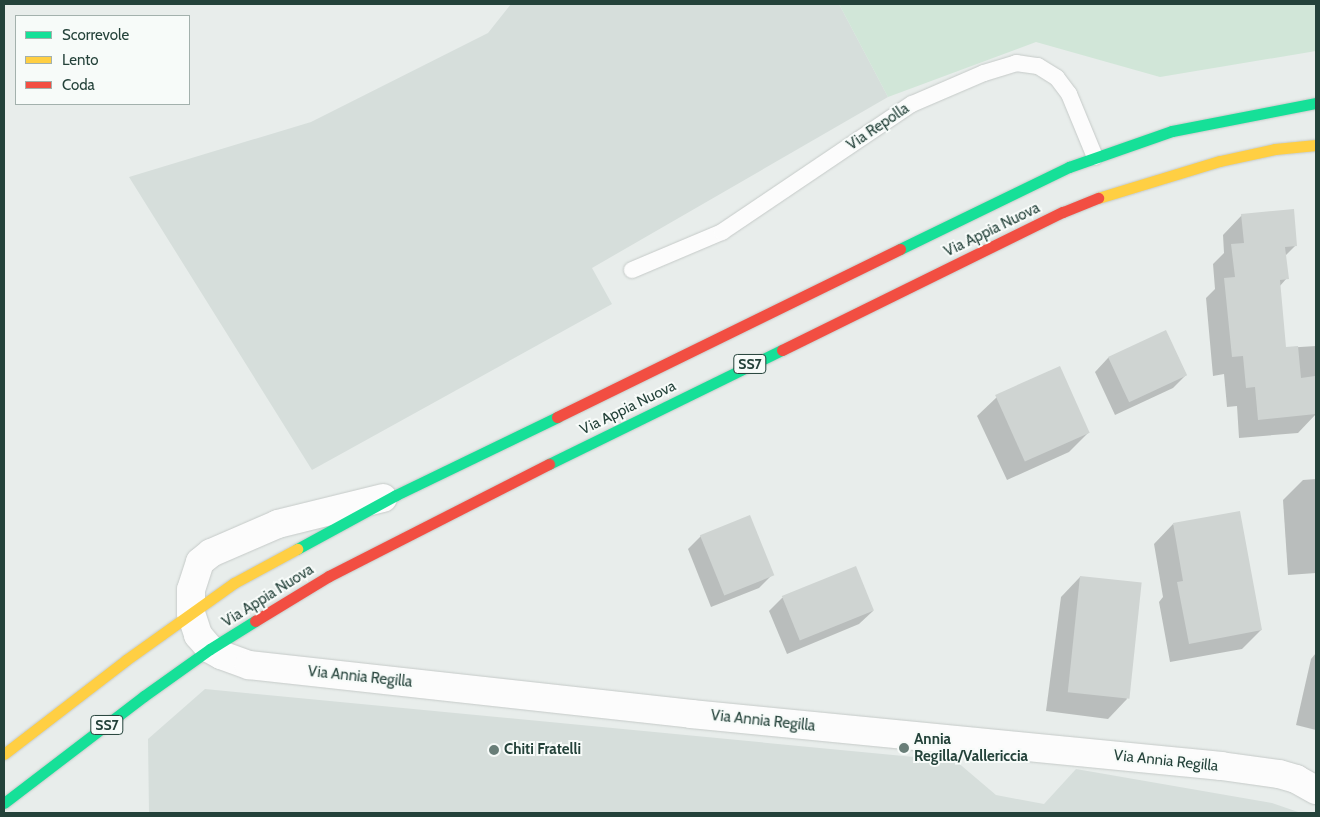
<!DOCTYPE html>
<html>
<head>
<meta charset="utf-8">
<style>
	body { margin:0 }
	#map { position:relative; width:1320px; height:817px; overflow:hidden; background:#e8edeb; font-family:Cabin,sans-serif }
	div>[style] { position:absolute }
	.built>* { inset:0; background:#d6dedb }
	.green>* { inset:0; background:#d1e6d8 }
	.shadow>* { inset:0; background:#0003 }
	.building>* { inset:0; background:#cfd4d2; transform-origin:0 0 }
	.roads { filter:drop-shadow(0 0 1px #c5cac8) drop-shadow(0 0 1px #c5cac8) }
	.lane>* { height:16px; margin:-8px; padding:0 8px; transform-origin:8px; border-radius:8px; background:#fcfcfc }
	.street>* { height:28px; margin:-14px; padding:0 14px; transform-origin:14px; border-radius:14px; background:#fcfcfc }
	.fast>* { height:11px; margin:-5.5px; padding:0 5.5px; transform-origin:5.5px; border-radius:5.5px; background:#16e098 }
	.slow>* { height:11px; margin:-5.5px; padding:0 5.5px; transform-origin:5.5px; border-radius:5.5px; background:#ffcf43 }
	.jam>* { height:11px; margin:-5.5px; padding:0 5.5px; transform-origin:5.5px; border-radius:5.5px; background:#f24e42 }
	.dots>* { width:14px; height:14px; translate:-50% -50%; box-sizing:border-box; border:2px solid #f7fbf9; border-radius:50% }
	span { translate:-50% -50%; white-space:nowrap; text-align:center; line-height:1.15; -webkit-text-stroke:4px #f7fbf9; paint-order:stroke }
	.shield-label span { padding:1px 4px; background:#f7fbf9; border:1px solid; border-radius:4px; -webkit-text-stroke-width:0 }
	.shield-label { font-size:14px; color:#24423a; font-weight:700 }
	.street-label { font-size:15px; color:#24423a }
	.poi-label { font-size:15px; color:#24423a; font-weight:700 }
	.left { translate:0 -50%; text-align:left }
	.frame { position:absolute; inset:0; border:5px solid #24423a; pointer-events:none }
	.legend { position:absolute; left:15px; top:15px; width:175px; height:90px; box-sizing:border-box; background:#f7fbf9; border:1px solid #a3b1ad; margin:0; padding:6px 9px; list-style:none; font-size:15px; color:#24423a }
	.legend li { display:flex; align-items:center; gap:10px; height:25px }
	.legend b { width:25px; border:1px solid #a3b1ad }
</style>
</head>
<body>
<div id="map">
	<div class="built">
		<div style="clip-path:polygon(511px 4px,839px 4px,888px 97px,592px 268px,612px 304px,312px 470px,129px 177px,311px 122px,488px 33px)"></div>
		<div style="clip-path:polygon(205px 689px,956px 761px,996px 795px,1044px 804px,1076px 769px,1272px 803px,1301px 813px,149px 813px,148px 739px)"></div>
	</div>
	<div class="green">
		<div style="clip-path:polygon(839px 4px,1316px 4px,1316px 51px,1160px 77px,1036px 42px,888px 97px)"></div>
	</div>
	<div class="shadow">
		<div style="clip-path:polygon(1242px 215px,1296px 245px,1285px 256px,1287px 278px,1279px 287px,1284px 348px,1316px 346px,1316px 414px,1298px 433px,1239px 438px,1237px 406px,1227px 407px,1224px 374px,1213px 376px,1206px 298px,1215px 289px,1213px 264px,1224px 253px,1223px 235px)"></div>
		<div style="clip-path:polygon(1166px 332px,1186px 375px,1173px 388px,1115px 415px,1095px 372px,1108px 358px)"></div>
		<div style="clip-path:polygon(997px 397px,1089px 432px,1069px 452px,1007px 480px,977px 416px)"></div>
		<div style="clip-path:polygon(1316px 479px,1316px 573px,1288px 575px,1283px 500px,1303px 480px)"></div>
		<div style="clip-path:polygon(1173px 524px,1261px 630px,1242px 649px,1170px 662px,1159px 602px,1163px 597px,1154px 544px)"></div>
		<div style="clip-path:polygon(701px 536px,772px 575px,759px 588px,711px 607px,688px 549px)"></div>
		<div style="clip-path:polygon(855px 568px,873px 611px,859px 624px,787px 654px,769px 611px,782px 598px)"></div>
		<div style="clip-path:polygon(1080px 577px,1127px 699px,1108px 719px,1046px 711px,1061px 597px)"></div>
		<div style="clip-path:polygon(1316px 653px,1316px 730px,1296px 725px,1311px 659px)"></div>
	</div>
	<div class="building">
		<div style="clip-path:polygon(1294px 209px,1297px 246px,1285px 247px,1289px 279px,1280px 280px,1286px 347px,1298px 346px,1301px 378px,1315px 376px,1316px 414px,1258px 420px,1255px 387px,1246px 388px,1243px 356px,1232px 357px,1224px 278px,1235px 277px,1231px 244px,1244px 243px,1241px 214px)"></div>
		<div style="left:1166px;top:330px;width:50px;height:64px;rotate:65deg"></div>
		<div style="left:1060px;top:366px;width:73px;height:71px;rotate:66deg"></div>
		<div style="clip-path:polygon(1240px 511px,1262px 630px,1189px 644px,1177px 582px,1183px 581px,1173px 523px)"></div>
		<div style="left:750px;top:515px;width:65px;height:54px;rotate:68deg"></div>
		<div style="left:856px;top:566px;width:48px;height:80px;rotate:68deg"></div>
		<div style="left:1080px;top:576px;width:62px;height:117px;rotate:6deg"></div>
	</div>
	<div class="roads">
		<div class="lane">
			<div style="left:632px;top:270px;width:98px;rotate:-22.9deg"></div>
			<div style="left:722px;top:232px;width:229px;rotate:-34deg"></div>
			<div style="left:912px;top:104px;width:78px;rotate:-23.3deg"></div>
			<div style="left:984px;top:73px;width:34px;rotate:-17deg"></div>
			<div style="left:1016px;top:63px;width:22px;rotate:8deg"></div>
			<div style="left:1038px;top:66px;width:22px;rotate:32deg"></div>
			<div style="left:1057px;top:78px;width:20px;rotate:53deg"></div>
			<div style="left:1069px;top:94px;width:68px;rotate:67.6deg"></div>
		</div>
		<div class="street">
			<div style="left:383px;top:498px;width:108px;rotate:166.1deg"></div>
			<div style="left:278px;top:524px;width:73px;rotate:156.6deg"></div>
			<div style="left:211px;top:553px;width:14px;rotate:141deg"></div>
			<div style="left:200px;top:562px;width:29px;rotate:108deg"></div>
			<div style="left:191px;top:590px;width:23px;rotate:90deg"></div>
			<div style="left:191px;top:613px;width:23px;rotate:72deg"></div>
			<div style="left:198px;top:635px;width:18px;rotate:49deg"></div>
			<div style="left:210px;top:649px;width:13px;rotate:29deg"></div>
			<div style="left:221px;top:655px;width:30px;rotate:20deg"></div>
			<div style="left:249px;top:665px;width:445px;rotate:6.3deg"></div>
			<div style="left:691px;top:714px;width:533px;rotate:5.6deg"></div>
			<div style="left:1221px;top:766px;width:59px;rotate:7.9deg"></div>
			<div style="left:1279px;top:774px;width:18px;rotate:16deg"></div>
			<div style="left:1296px;top:779px;width:23px;rotate:29deg"></div>
		</div>
		<div class="fast">
			<div style="left:900px;top:249px;width:188px;rotate:-25.9deg"></div>
			<div style="left:1069px;top:167px;width:109px;rotate:-19.3deg"></div>
			<div style="left:1172px;top:131px;width:147px;rotate:-11deg"></div>
			<div style="left:549px;top:464px;width:259px;rotate:-26.1deg"></div>
			<div style="left:297px;top:549px;width:113px;rotate:-28.6deg"></div>
			<div style="left:396px;top:495px;width:179px;rotate:-25.8deg"></div>
			<div style="left:4px;top:803px;width:176px;rotate:-37.4deg"></div>
			<div style="left:144px;top:696px;width:81px;rotate:-35.5deg"></div>
			<div style="left:210px;top:649px;width:53px;rotate:-31.9deg"></div>
		</div>
		<div class="slow">
			<div style="left:1098px;top:198px;width:127px;rotate:-16.9deg"></div>
			<div style="left:1220px;top:161px;width:56px;rotate:-12.3deg"></div>
			<div style="left:1275px;top:149px;width:41px;rotate:-5.6deg"></div>
			<div style="left:4px;top:754px;width:154px;rotate:-37.6deg"></div>
			<div style="left:126px;top:660px;width:133px;rotate:-35.5deg"></div>
			<div style="left:234px;top:583px;width:72px;rotate:-28.4deg"></div>
		</div>
		<div class="jam">
			<div style="left:782px;top:350px;width:313px;rotate:-26.2deg"></div>
			<div style="left:1063px;top:212px;width:38px;rotate:-22deg"></div>
			<div style="left:557px;top:417px;width:382px;rotate:-26.1deg"></div>
			<div style="left:255px;top:621px;width:87px;rotate:-31.3deg"></div>
			<div style="left:329px;top:576px;width:247px;rotate:-27deg"></div>
		</div>
	</div>
	<div class="dots">
		<div style="left:904px;top:748px;background:#697e78"></div>
		<div style="left:494px;top:750px;background:#697e78"></div>
	</div>
	<div class="shield-label">
		<span style="left:750px;top:364px">SS7</span>
		<span style="left:107px;top:725px">SS7</span>
	</div>
	<div class="street-label">
		<span style="left:878px;top:127px;rotate:-34deg">Via Repolla</span>
		<span style="left:992px;top:230px;rotate:-26deg">Via Appia Nuova</span>
		<span style="left:628px;top:408px;rotate:-26deg">Via Appia Nuova</span>
		<span style="left:268px;top:596px;rotate:-32deg">Via Appia Nuova</span>
		<span style="left:360px;top:677px;rotate:6deg">Via Annia Regilla</span>
		<span style="left:763px;top:721px;rotate:6deg">Via Annia Regilla</span>
		<span style="left:1166px;top:761px;rotate:6deg">Via Annia Regilla</span>
	</div>
	<div class="poi-label">
		<span class="left" style="left:914px;top:748px">Annia<br>Regilla/Vallericcia</span>
		<span class="left" style="left:504px;top:750px">Chiti Fratelli</span>
	</div>
	<div class="frame"></div>
	<ul class="legend">
	<li><b style="height:6px;background:#16e098"></b>Scorrevole</li>
	<li><b style="height:6px;background:#ffcf43"></b>Lento</li>
	<li><b style="height:6px;background:#f24e42"></b>Coda</li>
	</ul>
</div>
</body>
</html>
